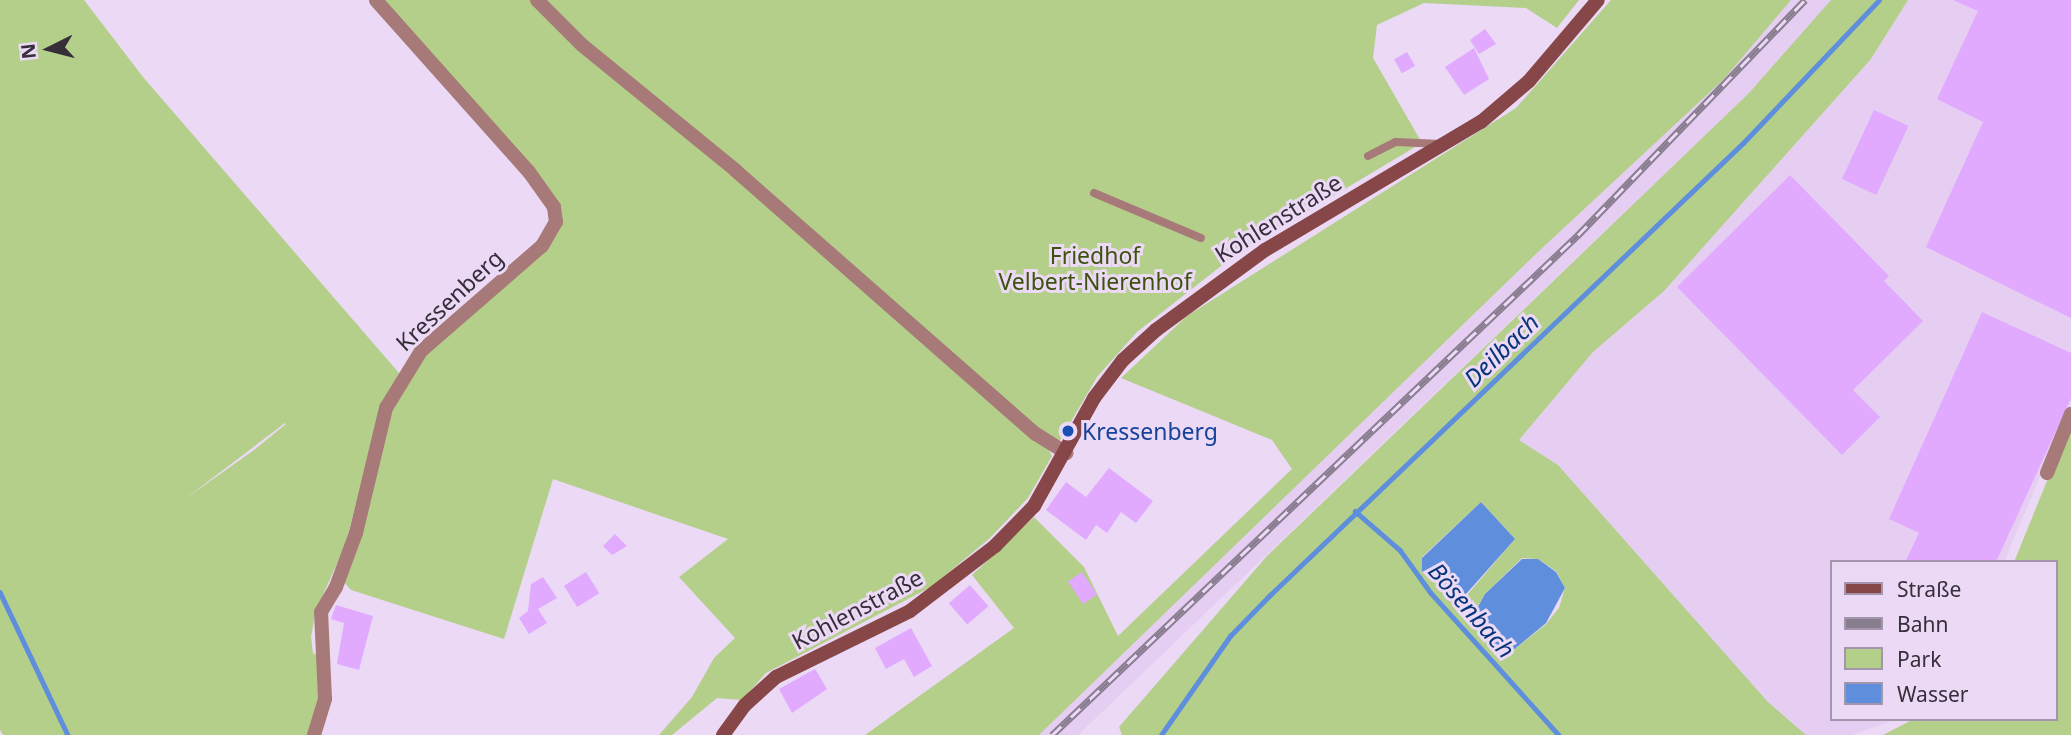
<!DOCTYPE html>
<html>
<head>
<meta charset="utf-8">
<style>
	body { margin:0 }
	#map { position:relative; width:2071px; height:735px; overflow:hidden; background:#ebd9f6; font-family:"Noto Sans",sans-serif }
	div>[style] { position:absolute }
	.built>* { inset:0; background:#e5cef2 }
	.green>* { inset:0; background:#b4cf8a }
	.water>* { inset:0; background:#5e8edc }
	.stream>* { height:4.5px; margin:-2.25px; padding:0 2.25px; transform-origin:2.25px; border-radius:2.25px; background:#5e8edc }
	.building>* { inset:0; background:#e1aafe; transform-origin:0 0 }
	.lane>* { height:8px; margin:-4px; padding:0 4px; transform-origin:4px; border-radius:4px; background:#a77979 }
	.street>* { height:14px; margin:-7px; padding:0 7px; transform-origin:7px; border-radius:7px; background:#a77979 }
	.secondary>* { height:14px; margin:-7px; padding:0 7px; transform-origin:7px; border-radius:7px; background:#874748 }
	.rail>* { height:7px; margin-top:-3.5px; transform-origin:0; background:repeating-linear-gradient(90deg,#ebd9f6 0 13px,#897d90 0 26px); box-sizing:border-box; border-block:2px solid #897d90 }
	.dots>* { width:19px; height:19px; translate:-50% -50%; box-sizing:border-box; border:4px solid #ebd9f6; border-radius:50% }
	span { translate:-50% -50%; white-space:nowrap; text-align:center; line-height:1.15; -webkit-text-stroke:6px #ebd9f6; paint-order:stroke }
	.street-label { font-size:23px; color:#362f3a }
	.park-label { font-size:23px; color:#3d530d }
	.transit-label { font-size:23px; color:#164399 }
	.left { translate:0 -50%; text-align:left }
	.water-label { font-size:24px; color:#07357a; font-style:italic }
	.legend { position:absolute; left:1830px; top:560px; width:228px; height:161px; box-sizing:border-box; background:#ebd9f6; border:2px solid #a395ab; margin:0; padding:9px 12px; list-style:none; font-size:21px; color:#362f3a }
	.legend li { display:flex; align-items:center; gap:14px; height:35px }
	.legend b { width:35px; border:2px solid #a395ab }
	.north { position:absolute; left:14px; top:14px; width:70px; height:70px; -webkit-text-stroke:5px #ebd9f6; paint-order:stroke; rotate:264deg; font-size:19px; font-weight:700; line-height:28px; text-align:center; color:#362f3a }
	.north::after { content:''; display:block; margin:auto; width:24px; height:32px; background:#362f3a; clip-path:polygon(50% 0,100% 100%,50% 72%,0 100%) }
</style>
</head>
<body>
<div id="map">
	<div class="built">
		<div style="clip-path:polygon(1791px 0,1831px 0,1749px 93px,1078px 735px,1039px 735px,1538px 252px,1724px 79px)"></div>
		<div style="clip-path:polygon(1908px 0,2071px 0,2071px 403px,2004px 562px,1831px 562px,1831px 719px,1897px 719px,1852px 735px,1806px 735px,1768px 702px,1558px 465px,1519px 440px,1593px 352px,1664px 291px,1872px 58px)"></div>
	</div>
	<div class="green">
		<div style="clip-path:polygon(evenodd,0 0,84px 0,143px 77px,399px 373px,377px 423px,345px 546px,316px 610px,311px 637px,313px 653px,319px 656px,321px 706px,309px 735px,3px 735px,0 730px,0 0,286px 424px,254px 450px,185px 499px,285px 423px,286px 424px)"></div>
		<div style="clip-path:polygon(380px 0,533px 0,1045px 443px,1052px 456px,1028px 498px,990px 538px,931px 587px,766px 673px,742px 700px,717px 698px,672px 735px,659px 735px,692px 697px,714px 658px,735px 638px,679px 577px,728px 539px,553px 479px,504px 639px,351px 590px,344px 582px,382px 430px,420px 356px,545px 248px,556px 205px)"></div>
		<div style="clip-path:polygon(542px 0,1579px 0,1557px 28px,1526px 8px,1424px 3px,1377px 25px,1373px 58px,1422px 143px,1239px 252px,1137px 332px,1097px 377px,1059px 442px,1030px 423px,583px 41px)"></div>
		<div style="clip-path:polygon(1611px 0,1791px 0,1724px 79px,1538px 252px,1039px 735px,865px 735px,1014px 628px,972px 575px,1034px 517px,1084px 567px,1118px 636px,1292px 469px,1272px 440px,1121px 378px,1187px 316px,1516px 108px)"></div>
		<div style="clip-path:polygon(evenodd,1831px 0,1908px 0,1871px 59px,1664px 291px,1593px 352px,1519px 440px,1558px 465px,1768px 702px,1806px 735px,1122px 735px,1119px 727px,1267px 556px,1749px 93px,1831px 0,1481px 502px,1515px 539px,1467px 595px,1454px 598px,1422px 572px,1422px 557px,1481px 502px,1831px 0,1522px 558px,1538px 559px,1556px 571px,1565px 588px,1559px 608px,1546px 624px,1505px 657px,1486px 638px,1473px 615px,1485px 594px,1522px 558px)"></div>
		<div style="clip-path:polygon(2071px 422px,2071px 735px,1883px 735px,1914px 719px,2055px 719px,2055px 562px,2014px 562px)"></div>
	</div>
	<div class="water">
		<div style="clip-path:polygon(1481px 502px,1515px 539px,1466px 594px,1454px 598px,1422px 571px,1422px 558px)"></div>
		<div style="clip-path:polygon(1522px 559px,1538px 559px,1556px 572px,1565px 588px,1546px 623px,1505px 657px,1486px 638px,1473px 616px,1485px 594px)"></div>
	</div>
	<div class="stream">
		<div style="left:1355px;top:511px;width:60px;rotate:40.9deg"></div>
		<div style="left:1400px;top:550px;width:53px;rotate:54.2deg"></div>
		<div style="left:1431px;top:593px;width:191px;rotate:48deg"></div>
		<div style="left:0;top:592px;width:158px;rotate:64.6deg"></div>
		<div style="left:1161px;top:735px;width:121px;rotate:-55.1deg"></div>
		<div style="left:1230px;top:636px;width:56px;rotate:-45.7deg"></div>
		<div style="left:1269px;top:596px;width:656px;rotate:-43.7deg"></div>
		<div style="left:1743px;top:143px;width:197px;rotate:-46.4deg"></div>
	</div>
	<div class="building">
		<div style="clip-path:polygon(1953px 0,2071px 0,2071px 318px,1926px 247px,1983px 122px,1937px 99px,1978px 11px)"></div>
		<div style="clip-path:polygon(1485px 29px,1496px 44px,1479px 54px,1470px 40px)"></div>
		<div style="clip-path:polygon(1474px 48px,1489px 79px,1464px 95px,1445px 67px)"></div>
		<div style="left:1407px;top:52px;width:16px;height:15px;rotate:60deg"></div>
		<div style="left:1874px;top:110px;width:38px;height:76px;rotate:25deg"></div>
		<div style="clip-path:polygon(1790px 175px,1889px 276px,1884px 281px,1923px 321px,1853px 390px,1880px 417px,1842px 455px,1677px 287px)"></div>
		<div style="clip-path:polygon(1982px 312px,2071px 353px,2071px 398px,1996px 562px,1905px 562px,1919px 533px,1889px 519px)"></div>
		<div style="clip-path:polygon(1109px 468px,1153px 501px,1136px 523px,1121px 512px,1107px 533px,1096px 525px,1086px 540px,1046px 510px,1066px 482px,1086px 497px)"></div>
		<div style="clip-path:polygon(615px 534px,627px 546px,612px 555px,603px 546px)"></div>
		<div style="left:586px;top:572px;width:25px;height:26px;rotate:58deg"></div>
		<div style="left:1082px;top:572px;width:27px;height:17px;rotate:56deg"></div>
		<div style="clip-path:polygon(543px 577px,557px 598px,538px 609px,547px 623px,529px 634px,519px 618px,528px 611px,531px 584px)"></div>
		<div style="left:970px;top:585px;width:28px;height:28px;rotate:49deg"></div>
		<div style="clip-path:polygon(336px 605px,373px 616px,359px 670px,337px 664px,344px 623px,331px 619px)"></div>
		<div style="clip-path:polygon(911px 628px,932px 666px,914px 677px,904px 659px,886px 669px,875px 648px)"></div>
		<div style="clip-path:polygon(815px 669px,827px 689px,792px 713px,779px 689px)"></div>
	</div>
	<div class="lane">
		<div style="left:1368px;top:156px;width:31px;rotate:-27deg"></div>
		<div style="left:1396px;top:142px;width:45px;rotate:2.5deg"></div>
		<div style="left:1094px;top:193px;width:116px;rotate:22.8deg"></div>
	</div>
	<div class="street">
		<div style="left:537px;top:0;width:64px;rotate:45deg"></div>
		<div style="left:582px;top:45px;width:198px;rotate:39.2deg"></div>
		<div style="left:735px;top:170px;width:400px;rotate:41.3deg"></div>
		<div style="left:1036px;top:434px;width:36px;rotate:32deg"></div>
		<div style="left:2047px;top:473px;width:64px;rotate:-67.9deg"></div>
		<div style="left:314px;top:735px;width:38px;rotate:-73deg"></div>
		<div style="left:325px;top:699px;width:87px;rotate:-92.6deg"></div>
		<div style="left:321px;top:612px;width:29px;rotate:-59deg"></div>
		<div style="left:336px;top:587px;width:58px;rotate:-69.7deg"></div>
		<div style="left:356px;top:533px;width:129px;rotate:-76.5deg"></div>
		<div style="left:386px;top:408px;width:67px;rotate:-58.4deg"></div>
		<div style="left:421px;top:351px;width:160px;rotate:-41deg"></div>
		<div style="left:542px;top:246px;width:28px;rotate:-60deg"></div>
		<div style="left:556px;top:222px;width:15px;rotate:-98deg"></div>
		<div style="left:554px;top:207px;width:43px;rotate:-125.5deg"></div>
		<div style="left:529px;top:172px;width:230px;rotate:-131.7deg"></div>
	</div>
	<div class="secondary">
		<div style="left:723px;top:735px;width:37px;rotate:-54deg"></div>
		<div style="left:745px;top:705px;width:42px;rotate:-42.1deg"></div>
		<div style="left:776px;top:677px;width:149px;rotate:-26.2deg"></div>
		<div style="left:910px;top:611px;width:107px;rotate:-37.4deg"></div>
		<div style="left:995px;top:546px;width:56px;rotate:-45.7deg"></div>
		<div style="left:1034px;top:506px;width:124px;rotate:-60.9deg"></div>
		<div style="left:1094px;top:398px;width:48px;rotate:-52.7deg"></div>
		<div style="left:1123px;top:360px;width:45px;rotate:-42.3deg"></div>
		<div style="left:1156px;top:330px;width:135px;rotate:-36.3deg"></div>
		<div style="left:1265px;top:250px;width:251px;rotate:-30.7deg"></div>
		<div style="left:1481px;top:122px;width:63px;rotate:-40.5deg"></div>
		<div style="left:1529px;top:81px;width:106px;rotate:-49.6deg"></div>
	</div>
	<div class="rail">
		<div style="left:1052px;top:735px;width:726px;rotate:-43.55deg"></div>
		<div style="left:1578px;top:235px;width:327px;rotate:-46deg"></div>
	</div>
	<div class="dots">
		<div style="left:1068px;top:431px;background:#1a4fb4"></div>
	</div>
	<div class="street-label">
		<span style="left:1278px;top:218px;rotate:-32deg">Kohlenstraße</span>
		<span style="left:449px;top:300px;rotate:-43deg">Kressenberg</span>
		<span style="left:857px;top:609px;rotate:-28deg">Kohlenstraße</span>
	</div>
	<div class="park-label">
		<span style="left:1095px;top:268px">Friedhof<br>Velbert-Nierenhof</span>
	</div>
	<div class="transit-label">
		<span class="left" style="left:1082px;top:431px">Kressenberg</span>
	</div>
	<div class="water-label">
		<span style="left:1501px;top:350px;rotate:-44deg">Deilbach</span>
		<span style="left:1472px;top:610px;rotate:49deg">Bösenbach</span>
	</div>
	<ul class="legend">
	<li><b style="height:9px;background:#874748"></b>Straße</li>
	<li><b style="height:9px;background:#897d90"></b>Bahn</li>
	<li><b style="height:19px;background:#b4cf8a"></b>Park</li>
	<li><b style="height:19px;background:#5e8edc"></b>Wasser</li>
	</ul>
	<div class="north">N</div>
</div>
</body>
</html>
